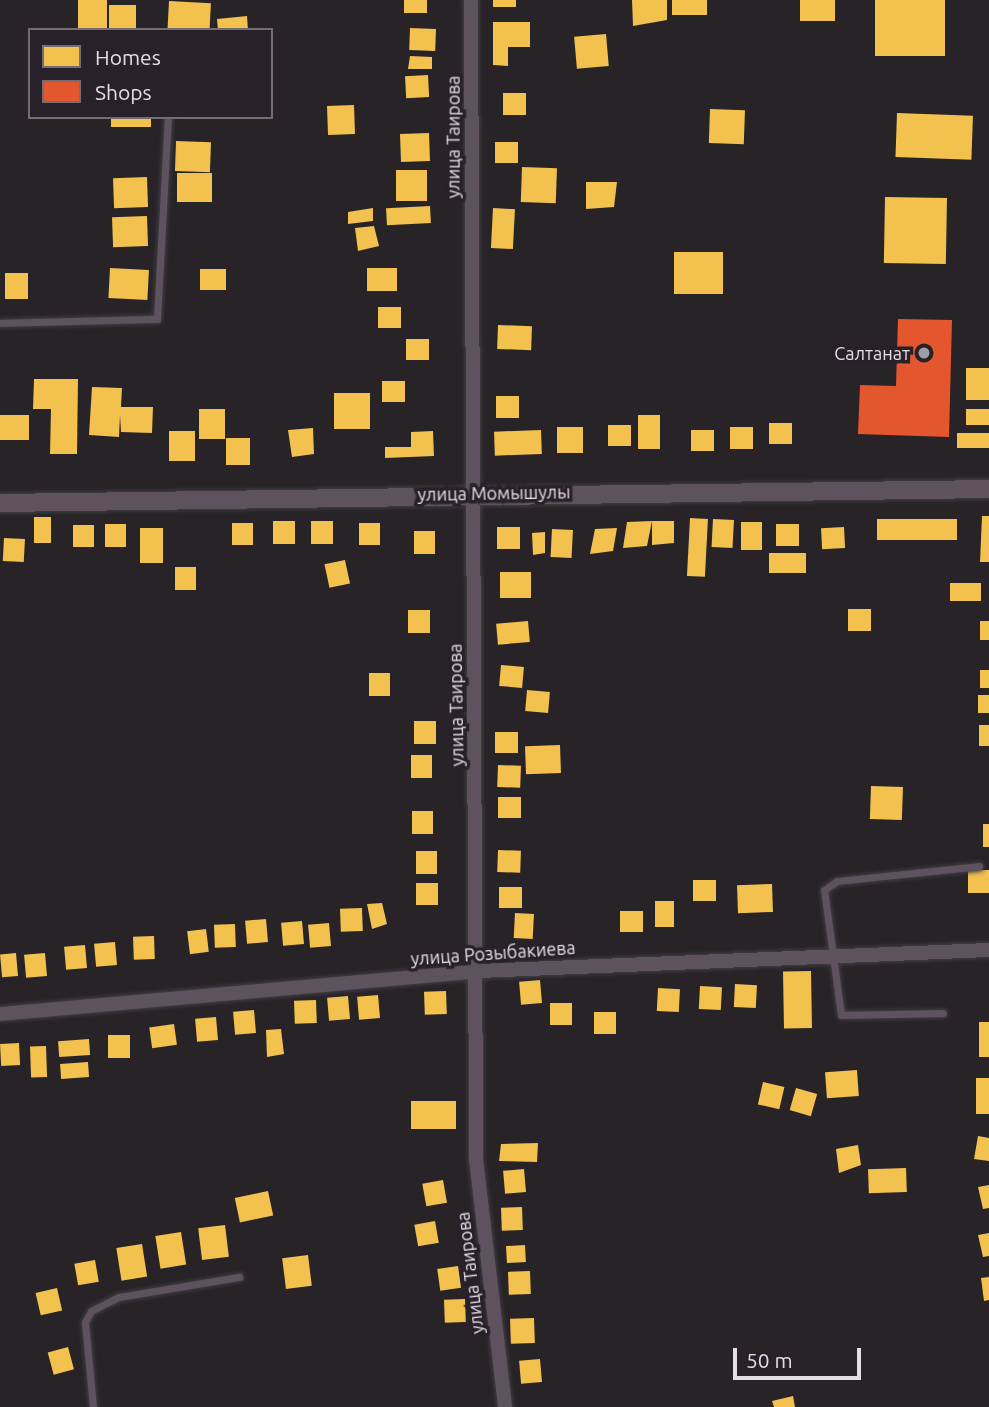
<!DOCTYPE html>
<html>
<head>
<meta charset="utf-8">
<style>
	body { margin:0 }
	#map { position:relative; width:989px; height:1407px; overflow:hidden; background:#272327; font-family:Ubuntu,sans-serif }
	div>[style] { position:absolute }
	.homes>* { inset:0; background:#f2c14e; transform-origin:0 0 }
	.shops>* { inset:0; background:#e4572e }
	.roads { filter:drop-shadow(0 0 2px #413e41) drop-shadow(0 0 2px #413e41) }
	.service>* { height:7px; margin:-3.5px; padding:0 3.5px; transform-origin:3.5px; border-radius:3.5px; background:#5f525f }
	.minor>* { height:14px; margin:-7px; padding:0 7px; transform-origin:7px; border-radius:7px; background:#5f525f }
	.tertiary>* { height:18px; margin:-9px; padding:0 9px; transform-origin:9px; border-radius:9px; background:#5f525f }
	.dots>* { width:19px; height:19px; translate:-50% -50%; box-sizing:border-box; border:4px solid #292129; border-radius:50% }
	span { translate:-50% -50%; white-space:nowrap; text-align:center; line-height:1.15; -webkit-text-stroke:7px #292129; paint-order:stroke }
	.street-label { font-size:18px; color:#e4dfe4 }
	.poi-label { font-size:18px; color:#e4dfe4 }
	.right { translate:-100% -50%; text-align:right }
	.legend { position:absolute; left:28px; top:28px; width:245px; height:91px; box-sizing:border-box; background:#292129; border:2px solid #746d74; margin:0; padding:9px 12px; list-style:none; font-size:21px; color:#e4dfe4 }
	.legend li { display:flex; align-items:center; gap:14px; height:35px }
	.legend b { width:35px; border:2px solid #746d74 }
	.scale { position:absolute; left:733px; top:1348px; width:128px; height:32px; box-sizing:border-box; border:4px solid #e4dfe4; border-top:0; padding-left:9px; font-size:21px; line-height:24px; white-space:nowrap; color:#e4dfe4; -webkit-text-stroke:5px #292129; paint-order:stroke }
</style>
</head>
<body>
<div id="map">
	<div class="homes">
		<div style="left:78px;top:0;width:29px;height:30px"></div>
		<div style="left:404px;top:0;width:23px;height:13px"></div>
		<div style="left:493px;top:0;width:23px;height:7px"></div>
		<div style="clip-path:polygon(632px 0,667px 0,667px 20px,633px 26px)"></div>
		<div style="left:672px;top:0;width:35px;height:15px"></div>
		<div style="left:800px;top:0;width:35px;height:21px"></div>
		<div style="left:875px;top:0;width:70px;height:56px"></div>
		<div style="left:169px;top:1px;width:42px;height:29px;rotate:3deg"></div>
		<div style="left:109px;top:5px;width:27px;height:25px"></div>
		<div style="clip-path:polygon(247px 16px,248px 30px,218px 30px,217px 19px)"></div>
		<div style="clip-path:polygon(493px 22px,530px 22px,530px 47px,508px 47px,508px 66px,493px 65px)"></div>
		<div style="left:410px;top:28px;width:26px;height:22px;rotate:2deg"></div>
		<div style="left:606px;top:34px;width:32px;height:32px;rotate:85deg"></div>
		<div style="clip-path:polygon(410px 56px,432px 57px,432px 69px,408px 69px)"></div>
		<div style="left:428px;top:75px;width:22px;height:23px;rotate:87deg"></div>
		<div style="left:526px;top:93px;width:22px;height:23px;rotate:90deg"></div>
		<div style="left:354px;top:105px;width:29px;height:27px;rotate:88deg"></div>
		<div style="left:710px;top:109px;width:35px;height:34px;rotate:2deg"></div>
		<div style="left:897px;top:113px;width:76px;height:44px;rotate:2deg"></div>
		<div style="left:111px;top:117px;width:40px;height:10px"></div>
		<div style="left:429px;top:133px;width:28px;height:29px;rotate:88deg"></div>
		<div style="left:176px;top:141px;width:35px;height:30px;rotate:2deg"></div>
		<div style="left:518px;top:142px;width:21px;height:23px;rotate:90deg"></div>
		<div style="left:522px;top:167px;width:35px;height:35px;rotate:2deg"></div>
		<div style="left:427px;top:170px;width:31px;height:31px;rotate:90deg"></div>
		<div style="left:177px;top:173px;width:35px;height:29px"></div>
		<div style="left:147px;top:177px;width:30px;height:34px;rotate:88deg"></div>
		<div style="clip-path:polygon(586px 182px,617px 182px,614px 207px,586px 209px)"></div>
		<div style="left:885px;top:197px;width:62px;height:66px;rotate:1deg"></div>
		<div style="left:430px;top:206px;width:17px;height:44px;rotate:87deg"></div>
		<div style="clip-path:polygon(373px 208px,373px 221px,348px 224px,348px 212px)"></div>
		<div style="left:493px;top:208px;width:22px;height:40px;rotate:3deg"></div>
		<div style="left:147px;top:216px;width:30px;height:35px;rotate:88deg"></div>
		<div style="clip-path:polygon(374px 226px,379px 246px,358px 251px,355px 228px)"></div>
		<div style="left:674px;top:252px;width:49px;height:42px"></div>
		<div style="left:110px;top:268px;width:39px;height:30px;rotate:3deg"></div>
		<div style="left:367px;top:268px;width:30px;height:23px"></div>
		<div style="left:226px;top:269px;width:21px;height:26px;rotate:90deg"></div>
		<div style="left:5px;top:273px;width:23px;height:26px"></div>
		<div style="left:378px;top:307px;width:23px;height:21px"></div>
		<div style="left:498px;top:325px;width:34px;height:24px;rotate:2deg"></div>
		<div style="left:429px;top:339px;width:21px;height:23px;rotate:90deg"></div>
		<div style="left:966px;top:368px;width:23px;height:32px"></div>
		<div style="clip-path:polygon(34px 379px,78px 379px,77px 454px,50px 454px,51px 409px,33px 409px)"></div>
		<div style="left:382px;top:381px;width:23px;height:21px"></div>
		<div style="clip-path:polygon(92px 387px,122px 388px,121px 407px,153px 407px,152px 433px,121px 432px,120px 415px,119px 437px,89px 435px)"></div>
		<div style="left:370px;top:393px;width:36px;height:36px;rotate:90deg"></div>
		<div style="left:519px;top:396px;width:22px;height:23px;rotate:90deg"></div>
		<div style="left:199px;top:409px;width:26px;height:30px"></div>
		<div style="left:966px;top:409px;width:23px;height:16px"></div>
		<div style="left:0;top:415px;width:29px;height:25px"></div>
		<div style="left:638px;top:415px;width:22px;height:34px"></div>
		<div style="left:792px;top:423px;width:21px;height:23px;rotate:90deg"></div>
		<div style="left:631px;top:425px;width:21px;height:23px;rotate:90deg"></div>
		<div style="left:583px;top:427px;width:26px;height:26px;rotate:90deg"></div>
		<div style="left:730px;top:427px;width:23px;height:22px"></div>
		<div style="clip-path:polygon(313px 428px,314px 454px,292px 457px,288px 430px)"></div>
		<div style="left:541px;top:430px;width:24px;height:47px;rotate:88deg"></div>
		<div style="left:691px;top:430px;width:23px;height:21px"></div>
		<div style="left:169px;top:431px;width:26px;height:30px"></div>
		<div style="clip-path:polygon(433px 431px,434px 456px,385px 458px,385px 447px,411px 447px,411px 432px)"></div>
		<div style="left:957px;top:433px;width:32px;height:15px"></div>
		<div style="left:226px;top:438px;width:24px;height:27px"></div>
		<div style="clip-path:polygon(982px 516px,989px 516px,989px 562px,980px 562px)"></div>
		<div style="left:34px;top:517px;width:17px;height:26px"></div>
		<div style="left:690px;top:518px;width:18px;height:58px;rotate:3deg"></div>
		<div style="left:713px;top:519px;width:21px;height:28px;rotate:3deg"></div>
		<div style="left:877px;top:519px;width:80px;height:21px"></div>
		<div style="left:273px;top:521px;width:22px;height:23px"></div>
		<div style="left:311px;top:521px;width:22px;height:23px"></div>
		<div style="clip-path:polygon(652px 521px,674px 521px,674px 543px,652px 545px,652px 521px,647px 546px,623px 548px,627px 522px)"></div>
		<div style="left:741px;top:522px;width:21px;height:28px"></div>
		<div style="left:232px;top:523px;width:21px;height:22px"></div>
		<div style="left:359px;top:523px;width:21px;height:22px"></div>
		<div style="left:105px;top:524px;width:21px;height:23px"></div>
		<div style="left:776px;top:524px;width:23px;height:22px"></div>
		<div style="left:73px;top:525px;width:21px;height:22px"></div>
		<div style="left:497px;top:527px;width:23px;height:22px"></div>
		<div style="left:844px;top:527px;width:21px;height:23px;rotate:87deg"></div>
		<div style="left:140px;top:528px;width:23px;height:35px"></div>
		<div style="clip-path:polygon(617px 528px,613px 551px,590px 554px,595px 529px)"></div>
		<div style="left:552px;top:529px;width:21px;height:28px;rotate:3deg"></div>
		<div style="left:414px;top:531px;width:21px;height:23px"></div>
		<div style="clip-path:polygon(545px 532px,545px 553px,533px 555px,532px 533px)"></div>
		<div style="left:4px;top:538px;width:21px;height:23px;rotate:3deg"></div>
		<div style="left:769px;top:553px;width:37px;height:20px"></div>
		<div style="left:345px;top:560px;width:24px;height:21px;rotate:78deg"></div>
		<div style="left:175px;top:567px;width:21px;height:23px"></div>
		<div style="left:531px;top:572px;width:26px;height:31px;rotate:90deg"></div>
		<div style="left:950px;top:583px;width:31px;height:18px"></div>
		<div style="left:848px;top:609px;width:23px;height:22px"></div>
		<div style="left:408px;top:610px;width:22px;height:23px"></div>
		<div style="left:528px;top:621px;width:21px;height:32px;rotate:85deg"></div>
		<div style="left:989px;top:621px;width:19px;height:9px;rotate:90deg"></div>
		<div style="left:501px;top:665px;width:23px;height:21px;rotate:5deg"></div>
		<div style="left:980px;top:670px;width:9px;height:18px"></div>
		<div style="left:369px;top:673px;width:21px;height:23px"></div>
		<div style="left:527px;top:690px;width:23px;height:21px;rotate:5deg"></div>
		<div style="left:978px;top:695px;width:11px;height:18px"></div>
		<div style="left:414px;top:721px;width:22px;height:23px"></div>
		<div style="left:979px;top:725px;width:10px;height:21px"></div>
		<div style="left:495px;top:732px;width:23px;height:21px"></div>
		<div style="left:560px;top:745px;width:28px;height:35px;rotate:88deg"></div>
		<div style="left:411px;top:755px;width:21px;height:23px"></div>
		<div style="left:498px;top:765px;width:23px;height:22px;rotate:2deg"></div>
		<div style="left:871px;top:786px;width:32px;height:33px;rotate:2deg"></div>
		<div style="left:498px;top:797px;width:23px;height:21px"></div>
		<div style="left:412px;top:811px;width:21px;height:23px"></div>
		<div style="left:983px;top:824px;width:6px;height:23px"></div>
		<div style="left:498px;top:850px;width:23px;height:22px;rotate:2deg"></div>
		<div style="left:416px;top:851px;width:21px;height:23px"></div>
		<div style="left:968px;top:870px;width:21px;height:23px"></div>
		<div style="left:693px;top:880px;width:23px;height:21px"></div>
		<div style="left:416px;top:883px;width:22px;height:22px"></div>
		<div style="left:772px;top:884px;width:28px;height:35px;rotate:88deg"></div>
		<div style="left:499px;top:887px;width:23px;height:21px"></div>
		<div style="left:655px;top:901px;width:19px;height:26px"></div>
		<div style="clip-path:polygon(382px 903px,387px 924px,372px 929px,367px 904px)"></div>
		<div style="left:362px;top:908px;width:23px;height:22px;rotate:88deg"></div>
		<div style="left:620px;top:911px;width:23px;height:21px"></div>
		<div style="left:515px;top:913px;width:19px;height:25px;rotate:3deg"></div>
		<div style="left:266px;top:919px;width:23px;height:21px;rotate:85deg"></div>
		<div style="left:302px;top:921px;width:23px;height:21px;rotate:85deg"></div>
		<div style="left:329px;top:923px;width:23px;height:21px;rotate:85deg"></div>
		<div style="left:235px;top:924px;width:23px;height:21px;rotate:88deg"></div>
		<div style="left:206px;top:929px;width:23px;height:19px;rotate:83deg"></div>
		<div style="left:154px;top:936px;width:23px;height:21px;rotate:88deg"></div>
		<div style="left:115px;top:942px;width:23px;height:21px;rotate:85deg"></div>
		<div style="left:85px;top:945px;width:23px;height:21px;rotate:85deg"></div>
		<div style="left:16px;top:953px;width:23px;height:16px;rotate:85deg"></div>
		<div style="left:45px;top:953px;width:23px;height:21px;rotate:85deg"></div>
		<div style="left:811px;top:971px;width:57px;height:28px;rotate:89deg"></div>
		<div style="left:540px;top:980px;width:23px;height:21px;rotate:85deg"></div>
		<div style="left:735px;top:984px;width:22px;height:23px;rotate:3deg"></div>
		<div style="left:700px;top:986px;width:22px;height:23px;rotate:3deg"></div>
		<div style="left:658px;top:988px;width:22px;height:23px;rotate:3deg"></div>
		<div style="left:446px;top:991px;width:23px;height:22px;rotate:88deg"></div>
		<div style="left:378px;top:995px;width:23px;height:21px;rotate:85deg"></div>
		<div style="left:348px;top:996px;width:23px;height:21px;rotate:85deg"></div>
		<div style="left:316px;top:1000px;width:23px;height:22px;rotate:88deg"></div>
		<div style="left:550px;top:1003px;width:22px;height:22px"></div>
		<div style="left:254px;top:1010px;width:23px;height:21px;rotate:85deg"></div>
		<div style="left:594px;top:1012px;width:22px;height:22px"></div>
		<div style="left:216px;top:1017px;width:23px;height:21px;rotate:85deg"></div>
		<div style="left:979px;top:1022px;width:10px;height:35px"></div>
		<div style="left:174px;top:1024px;width:21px;height:25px;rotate:82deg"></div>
		<div style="clip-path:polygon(281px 1029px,284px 1054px,267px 1057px,266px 1030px)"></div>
		<div style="left:108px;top:1035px;width:22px;height:23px"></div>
		<div style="left:89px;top:1039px;width:16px;height:31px;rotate:86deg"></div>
		<div style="left:19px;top:1043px;width:22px;height:19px;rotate:87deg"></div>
		<div style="left:46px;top:1046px;width:31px;height:16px;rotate:88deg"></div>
		<div style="left:88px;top:1062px;width:15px;height:28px;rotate:86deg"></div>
		<div style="left:857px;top:1070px;width:26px;height:32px;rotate:86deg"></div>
		<div style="left:976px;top:1078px;width:13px;height:36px"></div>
		<div style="left:763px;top:1082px;width:22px;height:23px;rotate:13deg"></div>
		<div style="left:796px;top:1088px;width:22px;height:23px;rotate:16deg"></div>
		<div style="left:456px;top:1101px;width:28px;height:45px;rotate:90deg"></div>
		<div style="clip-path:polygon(978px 1136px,989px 1138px,989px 1161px,974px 1159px)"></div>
		<div style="clip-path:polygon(538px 1143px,537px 1162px,499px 1161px,501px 1144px)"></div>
		<div style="clip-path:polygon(858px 1145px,861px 1165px,839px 1173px,836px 1149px)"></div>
		<div style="left:906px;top:1168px;width:24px;height:38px;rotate:88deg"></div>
		<div style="left:524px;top:1169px;width:23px;height:21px;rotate:85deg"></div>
		<div style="left:443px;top:1180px;width:23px;height:21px;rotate:80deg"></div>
		<div style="clip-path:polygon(989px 1185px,989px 1208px,983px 1209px,978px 1187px)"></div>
		<div style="left:268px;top:1191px;width:25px;height:34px;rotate:78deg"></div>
		<div style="left:522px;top:1207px;width:23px;height:21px;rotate:88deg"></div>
		<div style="left:435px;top:1221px;width:22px;height:21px;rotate:80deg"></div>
		<div style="left:225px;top:1225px;width:32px;height:27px;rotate:83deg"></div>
		<div style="left:181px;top:1232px;width:33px;height:26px;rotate:81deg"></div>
		<div style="clip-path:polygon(989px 1233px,989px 1256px,983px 1257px,978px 1235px)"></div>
		<div style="left:142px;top:1244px;width:33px;height:26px;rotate:81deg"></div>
		<div style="left:525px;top:1245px;width:17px;height:19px;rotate:87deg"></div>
		<div style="left:308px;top:1255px;width:31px;height:26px;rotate:83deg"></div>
		<div style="left:95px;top:1260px;width:22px;height:21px;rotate:80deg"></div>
		<div style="left:458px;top:1266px;width:22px;height:21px;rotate:82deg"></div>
		<div style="left:530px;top:1271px;width:23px;height:22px;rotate:88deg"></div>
		<div style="clip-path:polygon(989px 1277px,989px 1300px,984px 1301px,981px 1278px)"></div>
		<div style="left:57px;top:1288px;width:23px;height:22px;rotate:77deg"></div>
		<div style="left:465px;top:1299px;width:23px;height:21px;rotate:88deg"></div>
		<div style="left:534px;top:1318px;width:25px;height:24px;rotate:88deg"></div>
		<div style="left:68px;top:1347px;width:23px;height:21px;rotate:75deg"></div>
		<div style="left:540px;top:1359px;width:23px;height:21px;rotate:85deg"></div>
		<div style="clip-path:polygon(793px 1396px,795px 1407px,774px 1407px,772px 1401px)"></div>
	</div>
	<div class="shops">
		<div style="clip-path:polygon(898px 319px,952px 320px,949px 437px,858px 434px,860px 385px,896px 386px)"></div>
	</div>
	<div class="roads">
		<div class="service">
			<div style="left:0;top:323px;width:157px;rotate:-1.5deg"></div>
			<div style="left:157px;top:319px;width:202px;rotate:-86.9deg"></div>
			<div style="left:943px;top:1013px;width:102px;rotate:178.9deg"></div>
			<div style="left:841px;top:1015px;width:126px;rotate:-97.7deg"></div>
			<div style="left:824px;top:890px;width:16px;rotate:-35deg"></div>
			<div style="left:837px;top:881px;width:143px;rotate:-6deg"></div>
			<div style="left:93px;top:1407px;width:85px;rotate:-95.4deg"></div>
			<div style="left:85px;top:1322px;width:13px;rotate:-61deg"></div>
			<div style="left:91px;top:1311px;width:31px;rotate:-27deg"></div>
			<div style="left:119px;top:1297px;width:122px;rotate:-9.5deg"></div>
		</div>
		<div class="minor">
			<div style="left:471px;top:0;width:1159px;rotate:89.75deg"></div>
			<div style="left:476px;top:1159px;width:250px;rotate:83.3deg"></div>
			<div style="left:0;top:1014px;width:481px;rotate:-5.1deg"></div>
			<div style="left:479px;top:971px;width:510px;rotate:-2.36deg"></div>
		</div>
		<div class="tertiary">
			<div style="left:0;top:503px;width:989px;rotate:-0.81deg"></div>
		</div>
	</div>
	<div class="dots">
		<div style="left:924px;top:353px;background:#a29da2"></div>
	</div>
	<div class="street-label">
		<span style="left:453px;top:137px;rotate:-90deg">улица Таирова</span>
		<span style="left:494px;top:493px;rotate:-1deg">улица Момышулы</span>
		<span style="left:456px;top:705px;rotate:-91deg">улица Таирова</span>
		<span style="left:493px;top:953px;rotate:-4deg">улица Розыбакиева</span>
		<span style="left:470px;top:1273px;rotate:-97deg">улица Таирова</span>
	</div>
	<div class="poi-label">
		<span class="right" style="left:910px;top:353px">Салтанат</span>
	</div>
	<ul class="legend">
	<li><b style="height:19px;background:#f2c14e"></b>Homes</li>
	<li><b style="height:19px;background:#e4572e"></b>Shops</li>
	</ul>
	<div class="scale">50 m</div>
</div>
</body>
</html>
